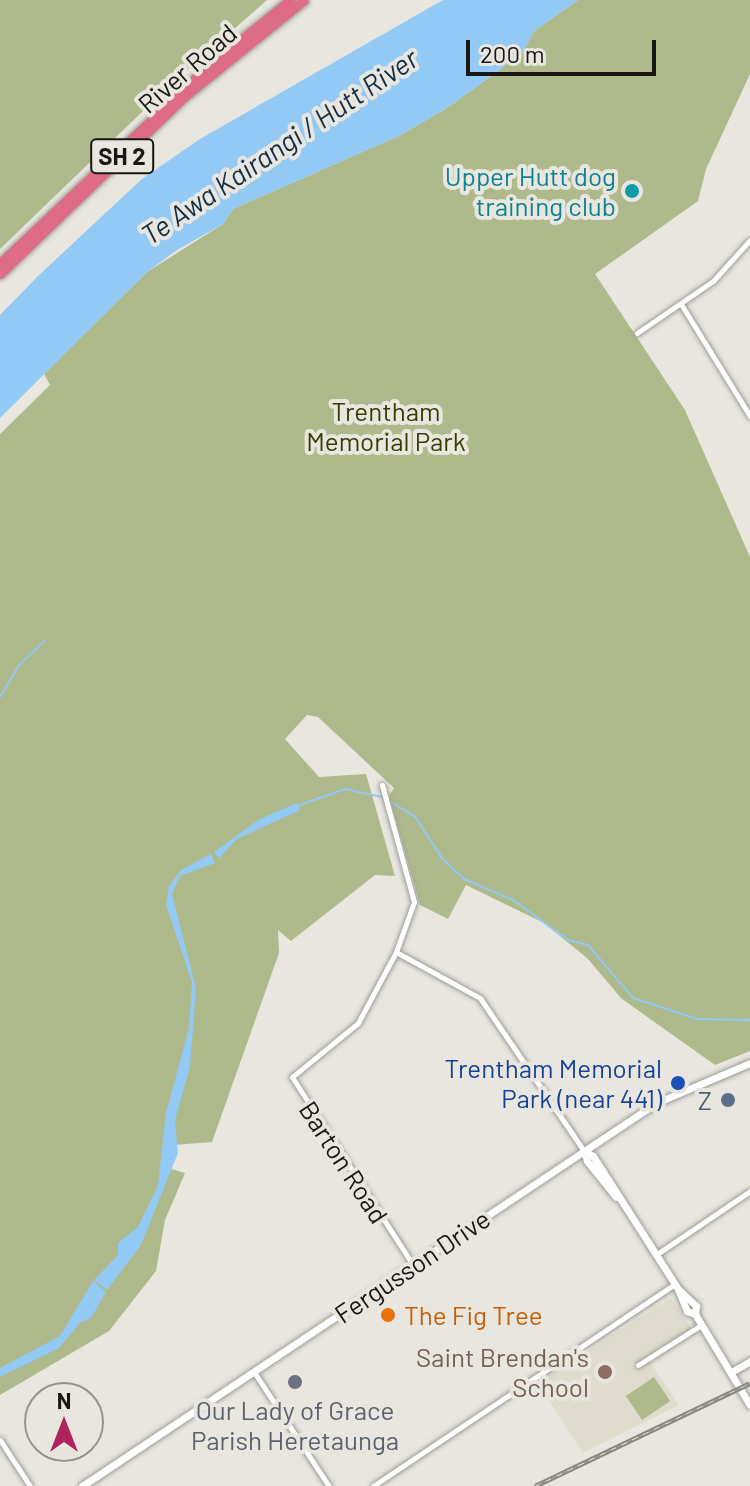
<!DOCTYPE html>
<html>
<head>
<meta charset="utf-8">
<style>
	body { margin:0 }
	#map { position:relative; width:750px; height:1486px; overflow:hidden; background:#e8e6df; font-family:Barlow,sans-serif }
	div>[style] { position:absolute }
	.built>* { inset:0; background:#dfdcce }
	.green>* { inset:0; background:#aeba8b; transform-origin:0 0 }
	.water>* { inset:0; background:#92c9f5 }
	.stream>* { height:2px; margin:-1px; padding:0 1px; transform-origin:1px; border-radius:1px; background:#92c9f5 }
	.roads { filter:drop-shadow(0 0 2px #9e9d97) drop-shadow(0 0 2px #9e9d97) }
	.street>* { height:5px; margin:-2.5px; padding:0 2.5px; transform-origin:2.5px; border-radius:2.5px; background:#fff }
	.secondary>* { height:7px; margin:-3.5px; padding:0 3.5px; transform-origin:3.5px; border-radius:3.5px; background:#fff }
	.highway>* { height:9px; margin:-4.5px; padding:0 4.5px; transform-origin:4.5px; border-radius:4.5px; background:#df6c86 }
	.rail>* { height:5px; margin-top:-2.5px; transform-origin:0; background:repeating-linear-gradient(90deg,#e8e6df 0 6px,#888681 0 12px); box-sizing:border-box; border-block:2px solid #888681 }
	.dots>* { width:22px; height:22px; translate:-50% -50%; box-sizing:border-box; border:4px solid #e8e6df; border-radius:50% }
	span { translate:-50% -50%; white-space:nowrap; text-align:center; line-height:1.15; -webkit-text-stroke:8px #e8e6df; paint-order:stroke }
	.shield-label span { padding:2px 6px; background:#e8e6df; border:2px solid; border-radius:6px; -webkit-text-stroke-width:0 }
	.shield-label { font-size:24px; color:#181715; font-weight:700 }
	.street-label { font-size:26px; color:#181715 }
	.culture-label { font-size:26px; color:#0d838f }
	.right { translate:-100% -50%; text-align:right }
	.park-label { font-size:26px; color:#353f01 }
	.transit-label { font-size:26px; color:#164399 }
	.service-label { font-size:26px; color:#4e5e75 }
	.food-label { font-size:26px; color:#c56008 }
	.left { translate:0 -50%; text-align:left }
	.education-label { font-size:26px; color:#785e54 }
	.worship-label { font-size:26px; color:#5b616d }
	.water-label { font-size:28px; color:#112f46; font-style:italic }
	.north { position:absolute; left:24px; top:1382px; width:80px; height:80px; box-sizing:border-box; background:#e8e6df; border:2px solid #95938e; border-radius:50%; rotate:0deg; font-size:22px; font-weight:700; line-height:32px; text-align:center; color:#181715 }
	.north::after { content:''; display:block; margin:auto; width:28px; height:36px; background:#b0235d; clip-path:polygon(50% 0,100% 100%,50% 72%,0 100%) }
	.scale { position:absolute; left:466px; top:40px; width:190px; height:36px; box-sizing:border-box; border:4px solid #181715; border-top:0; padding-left:10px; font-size:24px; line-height:28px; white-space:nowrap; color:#181715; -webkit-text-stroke:6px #e8e6df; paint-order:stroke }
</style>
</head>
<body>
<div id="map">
	<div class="built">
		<div style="clip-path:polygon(671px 1298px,694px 1332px,650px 1362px,679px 1405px,583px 1453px,537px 1383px)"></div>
	</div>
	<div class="green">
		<div style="clip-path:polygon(0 0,267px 0,168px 87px,0 249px)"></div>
		<div style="clip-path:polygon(578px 0,750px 0,750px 74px,706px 169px,698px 201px,595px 274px,685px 410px,750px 557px,750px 1051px,715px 1065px,622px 999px,587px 958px,544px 923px,466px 885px,448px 919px,420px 905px,389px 796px,394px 788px,318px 717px,307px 715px,285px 739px,319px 777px,366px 774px,395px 876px,375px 875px,291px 941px,278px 930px,279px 953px,212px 1142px,173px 1145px,171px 1169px,185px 1173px,165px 1220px,156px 1271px,109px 1331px,0 1395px,0 434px,50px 385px,44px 374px,147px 272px,223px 224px,233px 209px,401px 135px,450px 106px,522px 53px,534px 31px)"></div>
		<div style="left:654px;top:1377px;width:29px;height:34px;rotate:56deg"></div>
	</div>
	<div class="water">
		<div style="clip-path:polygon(443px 0,578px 0,534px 31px,522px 53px,450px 106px,401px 135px,233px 209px,223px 224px,177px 250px,147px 272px,0 418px,0 315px,37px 277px,142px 179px,200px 139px)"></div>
		<div style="clip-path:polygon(297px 803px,300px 810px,237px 839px,219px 858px,214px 852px,260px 819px)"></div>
		<div style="clip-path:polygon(211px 854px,215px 863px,180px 876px,172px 894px,196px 988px,190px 1067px,175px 1120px,178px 1153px,141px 1245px,107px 1290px,94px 1280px,118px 1255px,118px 1243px,138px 1227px,158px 1185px,166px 1113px,189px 1028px,192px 982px,166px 905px,169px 886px,181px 870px)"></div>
		<div style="clip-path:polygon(93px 1281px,106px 1292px,91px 1318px,80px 1323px,59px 1348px,0 1377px,0 1368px,60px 1336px)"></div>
	</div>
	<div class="stream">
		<div style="left:0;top:697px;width:37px;rotate:-59deg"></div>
		<div style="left:19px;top:665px;width:35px;rotate:-43deg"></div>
		<div style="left:388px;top:800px;width:32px;rotate:32deg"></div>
		<div style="left:415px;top:817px;width:49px;rotate:56.6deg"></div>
		<div style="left:442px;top:858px;width:30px;rotate:44deg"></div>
		<div style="left:464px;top:879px;width:53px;rotate:23.2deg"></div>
		<div style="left:513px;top:900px;width:68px;rotate:36deg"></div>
		<div style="left:568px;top:940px;width:21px;rotate:14deg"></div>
		<div style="left:588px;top:945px;width:70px;rotate:49.7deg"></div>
		<div style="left:633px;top:998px;width:67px;rotate:18.2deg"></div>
		<div style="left:697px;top:1019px;width:53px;rotate:1.1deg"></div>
		<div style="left:297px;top:806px;width:51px;rotate:-19.5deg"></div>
		<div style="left:345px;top:789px;width:38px;rotate:12deg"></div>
	</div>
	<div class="roads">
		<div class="street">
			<div style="left:681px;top:304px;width:132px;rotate:58.4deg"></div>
			<div style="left:637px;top:333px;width:92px;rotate:-34.4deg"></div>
			<div style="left:713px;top:281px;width:55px;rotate:-47.9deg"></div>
			<div style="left:382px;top:785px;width:121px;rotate:74.7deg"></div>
			<div style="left:414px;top:902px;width:53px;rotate:109.8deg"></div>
			<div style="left:396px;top:952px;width:96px;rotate:28.7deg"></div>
			<div style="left:480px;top:998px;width:185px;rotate:55.8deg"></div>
			<div style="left:396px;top:952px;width:81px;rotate:118.2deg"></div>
			<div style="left:358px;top:1023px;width:85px;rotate:140.7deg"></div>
			<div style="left:292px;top:1077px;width:224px;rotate:57.2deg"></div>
			<div style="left:657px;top:1254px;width:112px;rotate:-34.1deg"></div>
			<div style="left:638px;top:1365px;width:75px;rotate:-32.4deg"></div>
			<div style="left:254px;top:1372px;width:136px;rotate:56.7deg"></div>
			<div style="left:0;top:1440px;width:55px;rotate:56.9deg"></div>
			<div style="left:373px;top:1486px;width:363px;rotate:-33.8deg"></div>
		</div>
		<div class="secondary">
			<div style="left:584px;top:1151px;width:10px;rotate:29deg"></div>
			<div style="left:593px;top:1156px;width:158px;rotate:57.4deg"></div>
			<div style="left:678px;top:1289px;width:25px;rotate:43deg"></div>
			<div style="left:696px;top:1306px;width:8px;rotate:97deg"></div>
			<div style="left:695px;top:1314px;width:106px;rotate:58.9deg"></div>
			<div style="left:584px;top:1151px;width:10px;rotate:73deg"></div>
			<div style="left:587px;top:1161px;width:46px;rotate:51.1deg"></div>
			<div style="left:678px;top:1289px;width:24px;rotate:68deg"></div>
			<div style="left:687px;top:1311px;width:9px;rotate:21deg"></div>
			<div style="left:733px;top:1371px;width:20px;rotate:-30deg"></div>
			<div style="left:82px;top:1486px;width:690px;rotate:-33.71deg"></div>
			<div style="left:656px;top:1103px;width:102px;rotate:-23.1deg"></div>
		</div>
		<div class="highway">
			<div style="left:0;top:263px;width:285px;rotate:-43.4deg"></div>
			<div style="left:207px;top:67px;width:107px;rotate:-38.9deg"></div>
			<div style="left:0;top:274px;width:255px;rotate:-43.9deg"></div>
			<div style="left:184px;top:97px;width:154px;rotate:-38.9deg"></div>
		</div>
	</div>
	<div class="rail">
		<div style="left:535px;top:1486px;width:238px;rotate:-25.6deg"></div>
	</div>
	<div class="dots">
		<div style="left:632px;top:191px;background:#0f9aa8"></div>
		<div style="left:678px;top:1083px;background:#1a4fb4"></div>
		<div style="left:728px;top:1100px;background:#5c6f8a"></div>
		<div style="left:388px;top:1315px;background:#e8710a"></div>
		<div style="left:605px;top:1372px;background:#8d6e63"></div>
		<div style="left:295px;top:1382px;background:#6b7280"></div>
	</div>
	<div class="shield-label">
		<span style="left:122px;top:156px">SH 2</span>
	</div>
	<div class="street-label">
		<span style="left:187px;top:68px;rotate:-41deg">River Road</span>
		<span style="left:344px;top:1162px;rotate:57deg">Barton Road</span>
		<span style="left:412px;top:1266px;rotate:-34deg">Fergusson Drive</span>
	</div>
	<div class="culture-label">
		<span class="right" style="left:616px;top:191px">Upper Hutt dog<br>training club</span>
	</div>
	<div class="park-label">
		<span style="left:386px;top:426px">Trentham<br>Memorial Park</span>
	</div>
	<div class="transit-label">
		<span class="right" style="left:662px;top:1083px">Trentham Memorial<br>Park (near 441)</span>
	</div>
	<div class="service-label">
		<span class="right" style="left:712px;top:1100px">Z</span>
	</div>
	<div class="food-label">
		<span class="left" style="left:404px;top:1315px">The Fig Tree</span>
	</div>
	<div class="education-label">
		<span class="right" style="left:589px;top:1372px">Saint Brendan's<br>School</span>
	</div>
	<div class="worship-label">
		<span style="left:295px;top:1425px">Our Lady of Grace<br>Parish Heretaunga</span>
	</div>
	<div class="water-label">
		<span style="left:279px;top:146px;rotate:-34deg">Te Awa Kairangi / Hutt River</span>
	</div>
	<div class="north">N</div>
	<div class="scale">200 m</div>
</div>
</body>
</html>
